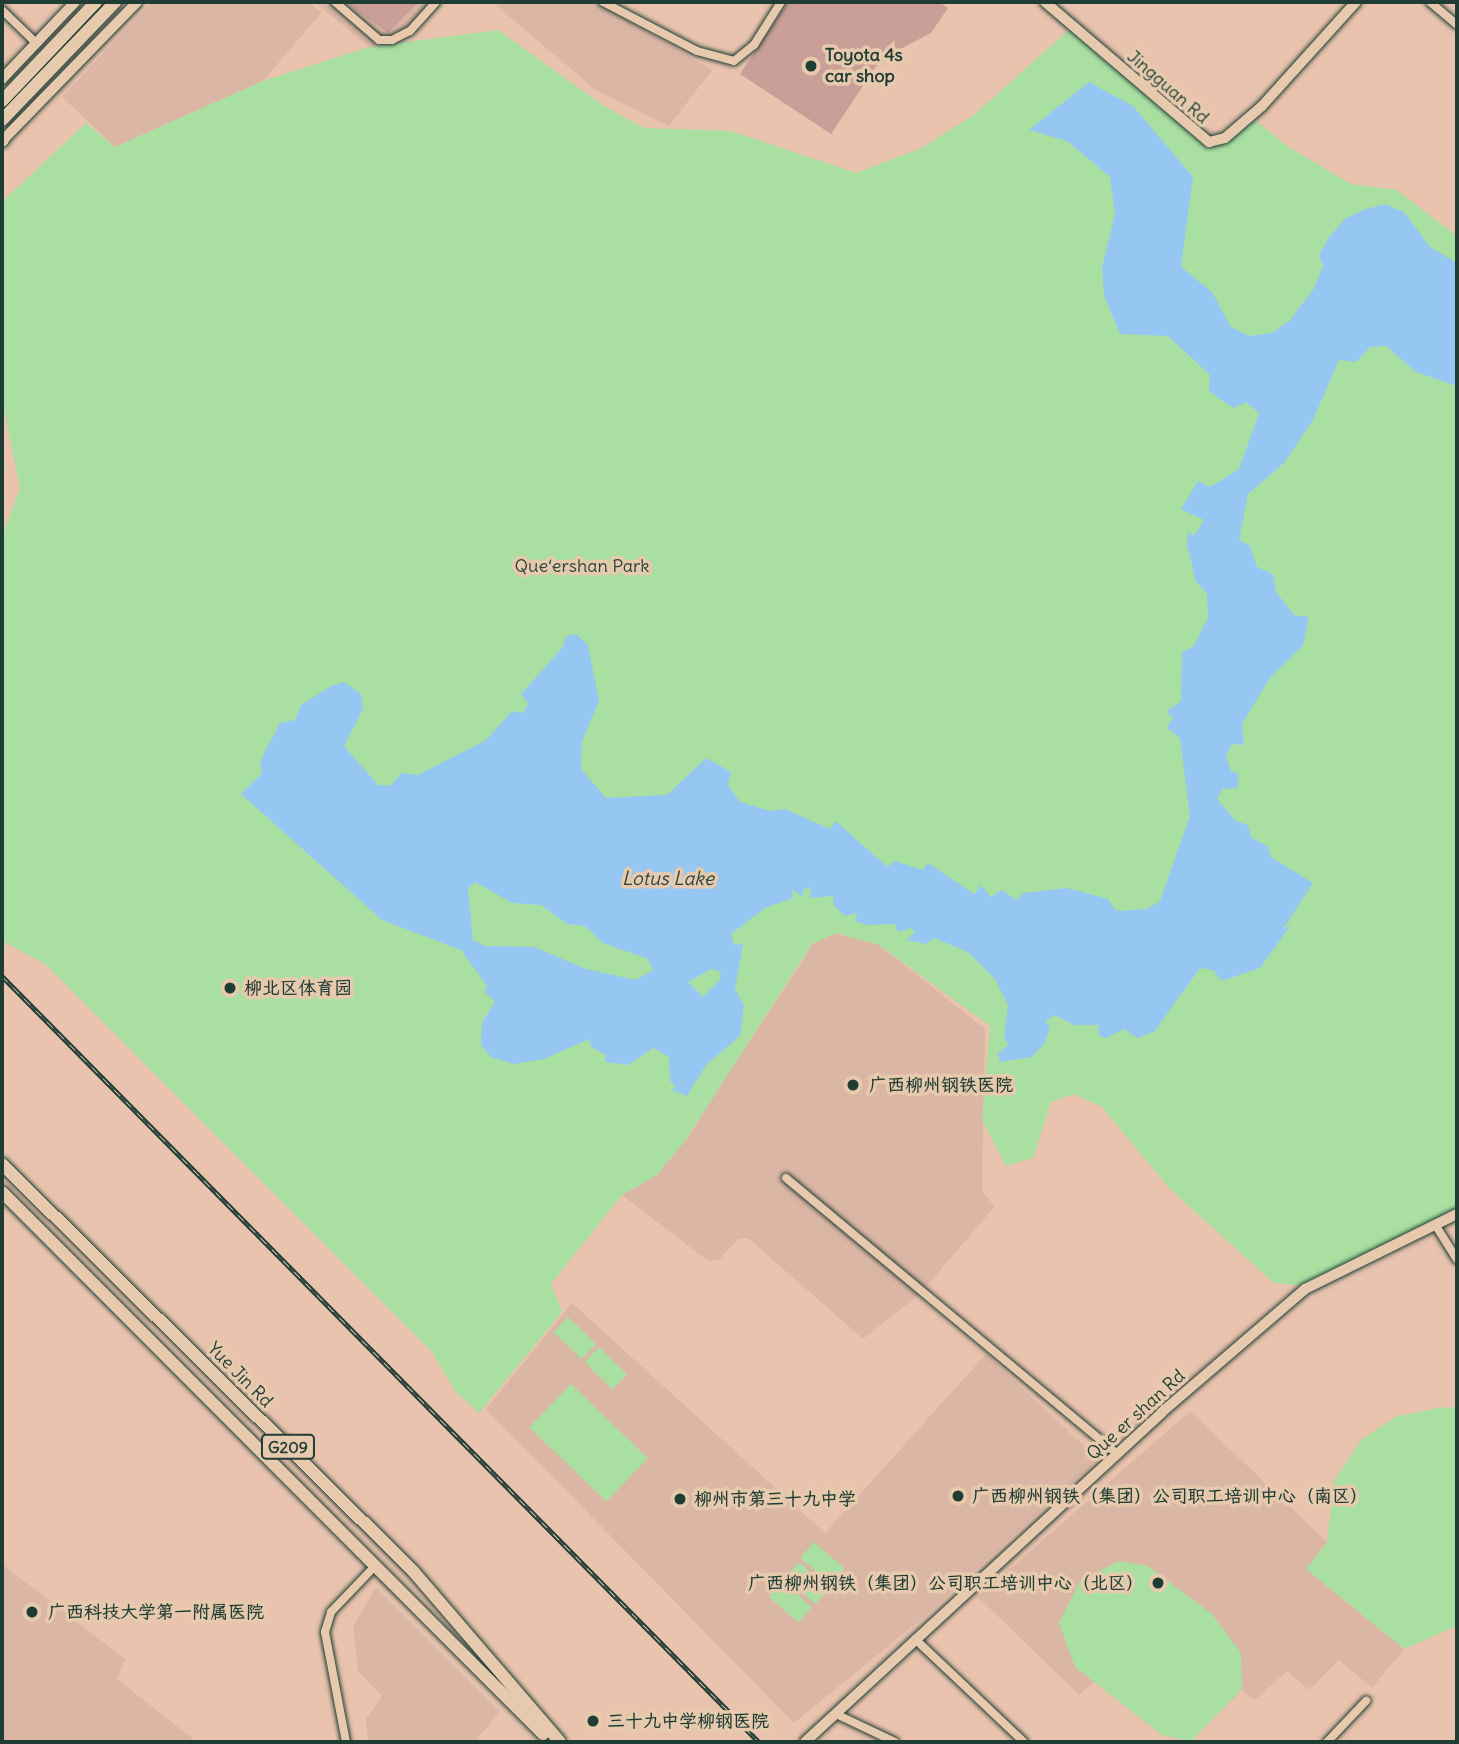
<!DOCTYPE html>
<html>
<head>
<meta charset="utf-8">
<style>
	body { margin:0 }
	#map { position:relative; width:1459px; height:1744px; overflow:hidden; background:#e9c3ae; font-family:Delius,"LXGW WenKai TC",sans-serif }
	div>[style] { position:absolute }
	.built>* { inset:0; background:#dcb6a5 }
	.green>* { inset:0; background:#aadfa2; transform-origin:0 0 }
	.water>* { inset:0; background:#96c7f2 }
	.building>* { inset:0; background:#ca9f97 }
	.roads { filter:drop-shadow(0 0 2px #1f3d34) drop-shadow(0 0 2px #1f3d34) }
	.minor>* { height:8px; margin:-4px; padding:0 4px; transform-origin:4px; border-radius:4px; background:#e7caae }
	.tertiary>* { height:10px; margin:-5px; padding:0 5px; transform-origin:5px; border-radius:5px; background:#e7caae }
	.secondary>* { height:10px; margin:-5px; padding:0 5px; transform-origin:5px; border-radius:5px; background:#e7caae }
	.primary>* { height:12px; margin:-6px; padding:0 6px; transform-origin:6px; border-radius:6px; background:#e7caae }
	.trunk>* { height:12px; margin:-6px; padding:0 6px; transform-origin:6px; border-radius:6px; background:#e7caae }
	.rail>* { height:5px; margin-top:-2.5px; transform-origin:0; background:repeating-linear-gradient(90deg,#e7caae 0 8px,#1f3d34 0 16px); box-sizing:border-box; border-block:2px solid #1f3d34 }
	.dots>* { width:19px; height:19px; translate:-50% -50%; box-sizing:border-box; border:4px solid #e7caae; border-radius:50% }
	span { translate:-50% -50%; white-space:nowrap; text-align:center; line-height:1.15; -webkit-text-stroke:7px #e7caae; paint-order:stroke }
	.shield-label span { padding:2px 5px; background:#e7caae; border:2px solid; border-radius:5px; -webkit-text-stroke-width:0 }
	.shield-label { font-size:16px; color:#1f3d34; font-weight:700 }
	.poi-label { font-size:18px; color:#1f3d34; font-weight:700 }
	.left { translate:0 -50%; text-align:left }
	.right { translate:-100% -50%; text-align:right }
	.street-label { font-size:18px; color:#1f3d34 }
	.park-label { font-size:18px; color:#26453a }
	.water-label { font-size:19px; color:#25443e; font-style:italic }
	.frame { position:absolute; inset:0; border:4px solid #1f3d34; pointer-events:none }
</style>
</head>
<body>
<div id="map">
	<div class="built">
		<div style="clip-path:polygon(152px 2px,308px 2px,321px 13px,263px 81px,115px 147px,62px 97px)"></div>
		<div style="clip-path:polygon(315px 2px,442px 2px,404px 42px,369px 47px)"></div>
		<div style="clip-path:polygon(492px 2px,597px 2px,712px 70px,669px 126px,597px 91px)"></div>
		<div style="clip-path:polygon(836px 933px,879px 945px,985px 1029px,982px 1192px,995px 1206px,920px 1294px,863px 1339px,748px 1238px,738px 1239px,719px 1260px,708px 1261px,622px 1195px,657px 1175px,685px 1141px,813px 944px)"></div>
		<div style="clip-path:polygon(572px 1303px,825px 1533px,986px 1354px,1098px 1459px,925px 1616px,794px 1723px,486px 1409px)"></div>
		<div style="clip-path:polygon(1190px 1411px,1327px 1542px,1306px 1569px,1404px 1649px,1372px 1688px,1339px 1660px,1309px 1690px,1287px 1671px,1255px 1700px,1242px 1690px,1191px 1741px,1162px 1735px,1094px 1682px,1079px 1695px,978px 1597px)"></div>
		<div style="clip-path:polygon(2px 1564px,125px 1659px,117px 1679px,197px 1742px,2px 1742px)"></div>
		<div style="clip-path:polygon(376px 1587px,500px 1712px,474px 1742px,368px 1742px,366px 1719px,382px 1696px,358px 1671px,353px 1627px)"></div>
	</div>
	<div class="green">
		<div style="clip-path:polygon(1073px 26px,1208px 142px,1225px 138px,1250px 116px,1287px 146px,1351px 184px,1397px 190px,1457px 236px,1457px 1210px,1305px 1286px,1274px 1283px,1170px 1189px,1102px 1107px,1074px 1094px,1051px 1102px,1033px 1158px,1006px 1166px,982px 1120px,990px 1026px,879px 945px,836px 933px,812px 944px,685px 1141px,657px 1175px,622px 1195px,551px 1284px,562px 1312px,479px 1413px,455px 1391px,432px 1352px,44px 963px,2px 941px,2px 536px,20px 489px,2px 399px,2px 202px,86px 123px,115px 147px,263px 81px,369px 47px,498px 30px,604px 106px,644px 128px,731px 131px,856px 173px,922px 148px,975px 114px)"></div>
		<div style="left:568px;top:1317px;width:39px;height:21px;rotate:44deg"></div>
		<div style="left:599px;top:1347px;width:39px;height:21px;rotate:44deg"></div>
		<div style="left:571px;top:1384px;width:107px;height:60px;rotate:44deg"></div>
		<div style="clip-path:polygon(1444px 1407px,1457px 1408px,1457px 1626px,1404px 1649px,1306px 1569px,1327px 1542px,1334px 1481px,1361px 1440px,1397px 1416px)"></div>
		<div style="left:814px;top:1542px;width:40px;height:21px;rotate:41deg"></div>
		<div style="clip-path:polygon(1119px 1561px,1148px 1566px,1212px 1614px,1241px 1653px,1242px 1689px,1191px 1741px,1162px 1735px,1075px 1667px,1059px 1623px,1080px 1581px)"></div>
		<div style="left:799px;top:1562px;width:40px;height:21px;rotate:41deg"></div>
		<div style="left:782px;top:1582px;width:39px;height:20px;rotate:40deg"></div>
	</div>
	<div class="water">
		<div style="clip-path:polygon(evenodd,1089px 82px,1133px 106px,1193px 177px,1181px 267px,1212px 292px,1231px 327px,1249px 336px,1272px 333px,1289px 321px,1313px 290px,1323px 266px,1319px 255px,1329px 237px,1346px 218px,1363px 210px,1385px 204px,1404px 212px,1430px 247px,1457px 263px,1457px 386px,1416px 372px,1386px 346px,1370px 347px,1356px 362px,1339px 360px,1313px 420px,1285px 462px,1248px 494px,1239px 540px,1250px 546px,1257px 567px,1273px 574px,1276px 592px,1294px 615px,1309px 617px,1303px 645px,1270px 678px,1242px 724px,1244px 745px,1232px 744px,1226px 756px,1231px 771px,1239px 774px,1237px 788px,1223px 789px,1217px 799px,1236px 821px,1248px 825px,1251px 837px,1268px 847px,1271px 857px,1313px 883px,1283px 929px,1291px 925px,1260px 968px,1222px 981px,1213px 970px,1200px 968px,1154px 1032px,1137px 1038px,1124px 1029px,1106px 1038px,1099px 1036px,1098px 1025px,1074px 1025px,1055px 1015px,1045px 1021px,1050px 1026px,1044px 1044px,1032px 1057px,1000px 1062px,998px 1054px,1008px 1045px,1004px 1036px,1008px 1005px,995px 979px,968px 952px,934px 938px,926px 944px,907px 940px,915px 932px,911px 928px,898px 932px,895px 924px,866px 925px,855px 921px,857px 913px,845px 916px,834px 906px,833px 896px,810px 898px,811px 887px,803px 890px,803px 897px,792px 889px,793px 898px,765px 908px,731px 934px,734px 945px,743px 944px,735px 989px,744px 1005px,740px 1036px,706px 1065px,687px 1096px,672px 1090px,676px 1086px,670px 1081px,669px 1057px,653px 1048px,628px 1065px,605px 1062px,606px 1055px,591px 1047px,589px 1039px,544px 1059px,514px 1064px,491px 1057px,481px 1045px,482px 1023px,495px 1001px,484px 992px,487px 986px,461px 950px,382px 920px,241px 794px,262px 773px,260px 761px,280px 723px,295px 720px,301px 705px,331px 686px,344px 682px,361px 694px,363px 709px,344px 746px,378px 785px,390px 786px,402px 773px,418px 775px,486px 740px,512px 711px,524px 713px,528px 703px,521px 694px,563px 647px,565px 637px,576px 634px,588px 645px,599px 701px,582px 741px,581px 769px,606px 798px,667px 795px,706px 758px,731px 772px,728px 785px,740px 802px,770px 811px,785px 809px,830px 829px,836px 821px,887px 867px,895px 861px,923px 870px,928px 863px,974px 894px,981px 885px,991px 897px,1002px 890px,1016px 900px,1024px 893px,1067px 888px,1108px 899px,1116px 911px,1147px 909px,1160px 901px,1190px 816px,1180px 738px,1167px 728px,1173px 718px,1166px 712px,1181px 701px,1182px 652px,1193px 647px,1208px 618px,1207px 593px,1196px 582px,1187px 545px,1188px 531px,1194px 536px,1204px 520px,1181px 509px,1198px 481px,1210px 487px,1239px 469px,1259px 413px,1246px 402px,1234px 408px,1218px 398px,1209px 390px,1210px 375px,1168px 336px,1120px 334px,1104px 296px,1102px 267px,1115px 214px,1110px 177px,1067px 141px,1029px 130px,1089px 82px,475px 882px,512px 903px,541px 905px,567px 924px,585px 926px,603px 943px,648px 959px,653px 970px,636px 980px,586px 969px,535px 947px,485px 946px,473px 940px,468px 888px,475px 882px,1089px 82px,711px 969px,721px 972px,720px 980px,703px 997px,688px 982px,711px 969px)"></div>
	</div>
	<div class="building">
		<div style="clip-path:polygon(345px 2px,419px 2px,388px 33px)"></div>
		<div style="clip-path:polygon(788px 2px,939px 2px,948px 8px,931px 33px,881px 59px,831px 134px,740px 74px)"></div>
	</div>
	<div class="roads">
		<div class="minor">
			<div style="left:335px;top:2px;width:58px;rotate:40.8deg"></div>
			<div style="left:379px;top:40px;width:13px"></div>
			<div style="left:392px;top:40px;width:20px;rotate:-27deg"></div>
			<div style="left:410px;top:31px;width:39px;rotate:-48deg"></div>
			<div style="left:603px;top:2px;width:106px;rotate:27.5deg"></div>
			<div style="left:697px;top:51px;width:38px;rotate:15deg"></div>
			<div style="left:734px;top:61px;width:26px;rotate:-39deg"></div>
			<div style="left:754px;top:45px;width:51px;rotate:-57.9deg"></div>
			<div style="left:1430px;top:2px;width:35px;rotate:40deg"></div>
			<div style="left:2px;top:10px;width:47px;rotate:44.1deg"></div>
			<div style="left:786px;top:1178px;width:431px;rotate:39.8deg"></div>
			<div style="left:1436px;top:1226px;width:39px;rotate:58deg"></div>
			<div style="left:915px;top:1639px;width:150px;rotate:43.4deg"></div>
			<div style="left:836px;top:1714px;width:65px;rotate:25.4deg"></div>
			<div style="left:346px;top:1742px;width:112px;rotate:-100.8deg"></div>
			<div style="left:325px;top:1632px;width:21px;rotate:-73deg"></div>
			<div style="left:331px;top:1612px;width:62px;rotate:-46.3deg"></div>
			<div style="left:1327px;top:1742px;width:57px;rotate:-46.4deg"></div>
		</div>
		<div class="tertiary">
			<div style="left:1045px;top:2px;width:216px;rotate:40.5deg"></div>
			<div style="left:1209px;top:142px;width:16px;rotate:-14deg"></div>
			<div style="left:1225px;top:138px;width:49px;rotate:-40.9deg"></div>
			<div style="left:1262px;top:106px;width:140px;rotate:-47.9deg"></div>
			<div style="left:805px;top:1742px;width:485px;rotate:-42.7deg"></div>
			<div style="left:1161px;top:1413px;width:190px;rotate:-40.7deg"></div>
			<div style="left:1305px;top:1289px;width:169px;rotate:-26.3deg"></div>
		</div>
		<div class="secondary">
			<div style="left:2px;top:79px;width:106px;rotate:-46.5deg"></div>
			<div style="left:3px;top:140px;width:192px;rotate:-45.8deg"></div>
		</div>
		<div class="primary">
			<div style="left:2px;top:101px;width:137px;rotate:-46.5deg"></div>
			<div style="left:2px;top:120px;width:163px;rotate:-46.2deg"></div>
			<div style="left:2px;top:141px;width:1px;rotate:-45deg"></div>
		</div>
		<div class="trunk">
			<div style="left:2px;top:1164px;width:578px;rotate:44.72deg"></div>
			<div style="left:413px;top:1571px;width:225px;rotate:49.3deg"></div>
			<div style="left:2px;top:1192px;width:766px;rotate:45.05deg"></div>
		</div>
	</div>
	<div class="rail">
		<div style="left:2px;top:976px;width:1077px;rotate:45.34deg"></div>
	</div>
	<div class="dots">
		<div style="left:811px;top:66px;background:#1f3d34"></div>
		<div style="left:230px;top:988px;background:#1f3d34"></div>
		<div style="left:853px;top:1085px;background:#1f3d34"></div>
		<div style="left:958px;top:1496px;background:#1f3d34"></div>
		<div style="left:680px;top:1499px;background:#1f3d34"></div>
		<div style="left:1158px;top:1583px;background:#1f3d34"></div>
		<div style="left:32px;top:1612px;background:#1f3d34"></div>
		<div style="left:593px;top:1721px;background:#1f3d34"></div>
	</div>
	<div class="shield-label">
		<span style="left:288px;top:1447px">G209</span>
	</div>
	<div class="poi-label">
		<span class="left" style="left:825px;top:66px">Toyota 4s<br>car shop</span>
		<span class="left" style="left:244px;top:988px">柳北区体育园</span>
		<span class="left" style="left:869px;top:1085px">广西柳州钢铁医院</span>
		<span class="left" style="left:972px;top:1496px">广西柳州钢铁（集团）公司职工培训中心（南区）</span>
		<span class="left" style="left:694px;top:1499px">柳州市第三十九中学</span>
		<span class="right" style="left:1144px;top:1583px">广西柳州钢铁（集团）公司职工培训中心（北区）</span>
		<span class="left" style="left:48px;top:1612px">广西科技大学第一附属医院</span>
		<span class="left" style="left:607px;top:1721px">三十九中学柳钢医院</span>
	</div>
	<div class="street-label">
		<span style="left:1168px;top:87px;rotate:41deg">Jingguan Rd</span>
		<span style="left:240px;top:1375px;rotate:45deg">Yue Jin Rd</span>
		<span style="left:1136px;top:1415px;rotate:-42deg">Que er shan Rd</span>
	</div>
	<div class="park-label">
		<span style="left:582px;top:566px">Que‘ershan Park</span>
	</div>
	<div class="water-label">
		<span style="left:668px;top:879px">Lotus Lake</span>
	</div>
	<div class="frame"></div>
</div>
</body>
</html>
